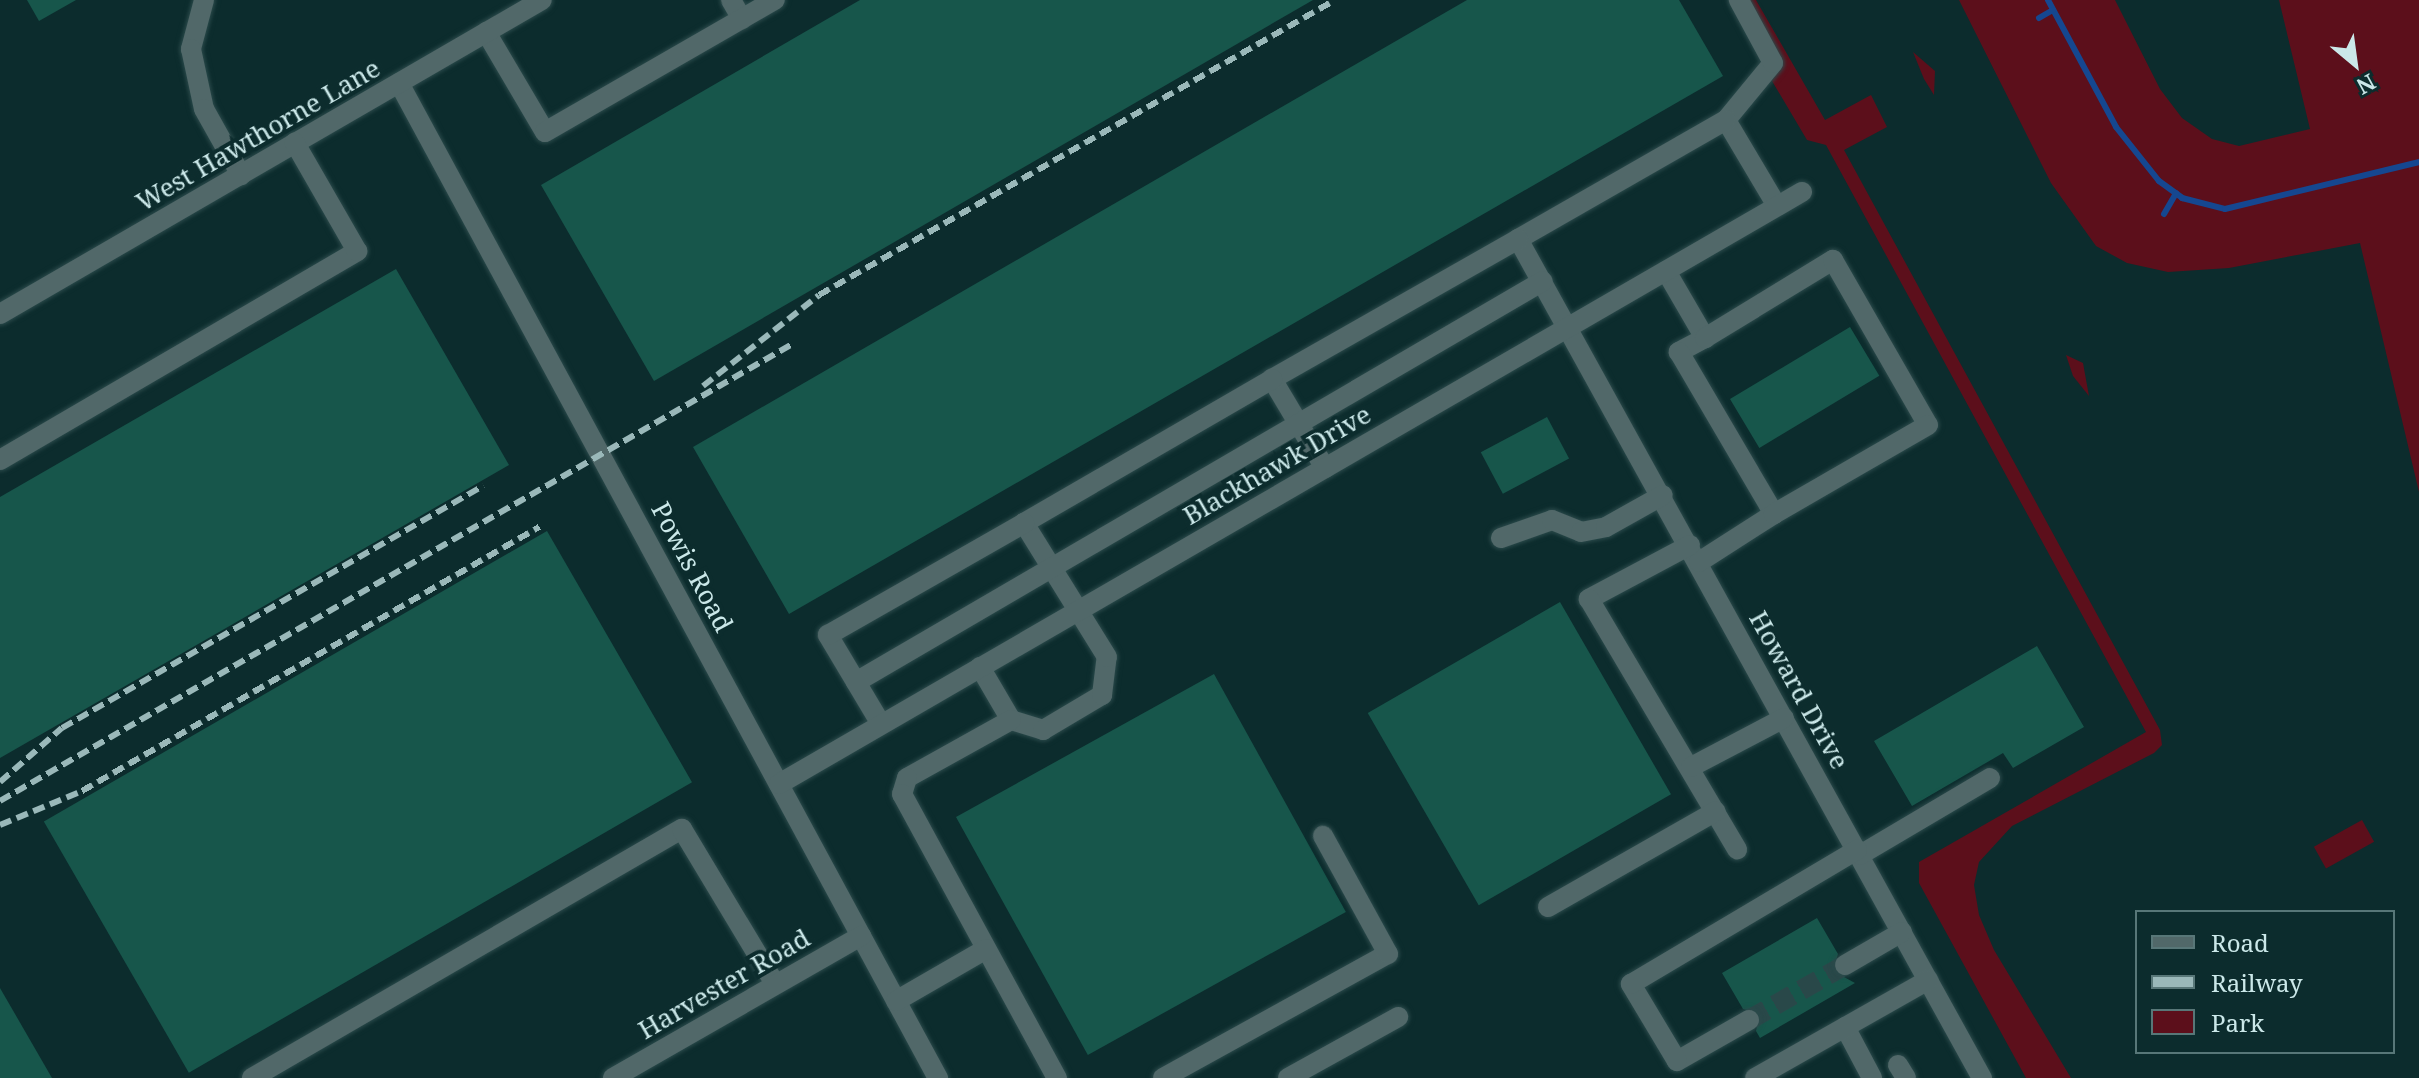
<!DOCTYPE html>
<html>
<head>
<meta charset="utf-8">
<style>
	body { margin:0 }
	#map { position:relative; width:2419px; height:1078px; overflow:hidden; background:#0c2c2d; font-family:"Noto Serif",serif }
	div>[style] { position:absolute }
	.green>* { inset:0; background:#5c0f1b; transform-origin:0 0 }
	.stream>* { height:6px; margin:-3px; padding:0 3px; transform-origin:3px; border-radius:3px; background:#154790 }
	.building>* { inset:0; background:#17564b; transform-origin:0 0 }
	.minor-tunnel>* { height:20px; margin-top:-10px; transform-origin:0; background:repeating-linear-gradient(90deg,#294849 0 20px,transparent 0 30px) }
	.roads { filter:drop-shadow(0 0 2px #2b4a4b) drop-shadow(0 0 2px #2b4a4b) }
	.minor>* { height:20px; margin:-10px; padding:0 10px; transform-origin:10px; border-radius:10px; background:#516869 }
	.rail>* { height:6px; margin-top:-3px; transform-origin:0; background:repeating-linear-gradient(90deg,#9ab8b9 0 12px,transparent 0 18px) }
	span { translate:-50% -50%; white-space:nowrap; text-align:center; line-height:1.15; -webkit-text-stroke:8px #0c2c2d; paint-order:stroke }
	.street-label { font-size:26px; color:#cbe8e9 }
	.legend { position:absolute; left:2135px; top:910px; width:260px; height:144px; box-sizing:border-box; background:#0c2c2d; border:2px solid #587778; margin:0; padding:10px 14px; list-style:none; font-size:24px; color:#cbe8e9 }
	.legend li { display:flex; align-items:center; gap:16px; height:40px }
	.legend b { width:40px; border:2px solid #587778 }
	.north { position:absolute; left:2315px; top:24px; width:80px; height:80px; -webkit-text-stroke:6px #0c2c2d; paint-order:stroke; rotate:151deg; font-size:22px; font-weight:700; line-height:32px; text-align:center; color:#cbe8e9 }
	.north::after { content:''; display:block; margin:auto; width:28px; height:36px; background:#cbe8e9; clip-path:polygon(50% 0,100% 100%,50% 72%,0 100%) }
</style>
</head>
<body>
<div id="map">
	<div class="green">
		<div style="clip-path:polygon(1747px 0,1756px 0,1825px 120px,1871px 95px,1887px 127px,1844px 150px,2160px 730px,2162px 745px,2154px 753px,2012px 826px,1979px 862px,1974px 885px,1979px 915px,1994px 950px,2071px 1078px,2026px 1078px,1919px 883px,1919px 862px,2146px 732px,1826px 145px,1807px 140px,1772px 81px,1781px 62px)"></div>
		<div style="clip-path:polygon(1959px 0,2115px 0,2160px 89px,2182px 118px,2212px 139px,2239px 146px,2310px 129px,2279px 0,2419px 0,2419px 492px,2360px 243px,2229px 268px,2168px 272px,2127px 263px,2096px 246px,2051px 183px)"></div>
		<div style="clip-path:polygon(1913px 52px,1935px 71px,1934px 95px,1924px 79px)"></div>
		<div style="clip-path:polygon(2066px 355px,2083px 363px,2089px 396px,2073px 376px)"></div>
		<div style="left:2362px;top:820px;width:25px;height:55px;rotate:61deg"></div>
	</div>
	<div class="stream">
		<div style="left:2048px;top:0;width:144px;rotate:61.8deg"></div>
		<div style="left:2116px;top:127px;width:69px;rotate:51.5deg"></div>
		<div style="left:2159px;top:181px;width:29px;rotate:36deg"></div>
		<div style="left:2182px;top:198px;width:44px;rotate:14.3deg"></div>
		<div style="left:2225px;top:209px;width:200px;rotate:-13.6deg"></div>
		<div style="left:2039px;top:18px;width:16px;rotate:-30deg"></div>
		<div style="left:2164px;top:214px;width:24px;rotate:-60deg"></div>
	</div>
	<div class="building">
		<div style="clip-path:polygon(27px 0,76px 0,39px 21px)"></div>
		<div style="clip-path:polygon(860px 0,1313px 0,654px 381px,541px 185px)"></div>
		<div style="clip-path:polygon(1467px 0,1679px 0,1723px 76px,789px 614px,693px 447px)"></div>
		<div style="clip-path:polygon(396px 269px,509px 465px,0 758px,0 497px)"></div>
		<div style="left:1850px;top:327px;width:57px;height:140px;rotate:59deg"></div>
		<div style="left:1547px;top:417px;width:47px;height:75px;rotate:62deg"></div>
		<div style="left:547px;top:531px;width:290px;height:581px;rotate:60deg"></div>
		<div style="left:1560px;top:602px;width:222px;height:222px;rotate:60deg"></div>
		<div style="clip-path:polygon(2037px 646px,2084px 727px,2013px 768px,2003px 753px,1912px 806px,1874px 741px)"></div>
		<div style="left:1214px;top:674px;width:272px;height:295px;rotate:61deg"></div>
		<div style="clip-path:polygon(1817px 918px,1838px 954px,1833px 971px,1855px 983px,1760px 1038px,1756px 1031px,1760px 1013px,1743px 1009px,1722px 973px)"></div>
		<div style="clip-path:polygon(0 988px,52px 1078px,0 1078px)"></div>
	</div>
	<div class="minor-tunnel">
		<div style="left:1749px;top:1020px;width:111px;rotate:-29.8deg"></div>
	</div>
	<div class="roads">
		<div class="minor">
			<div style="left:204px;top:0;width:51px;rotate:104.9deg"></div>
			<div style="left:191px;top:49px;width:61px;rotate:77.8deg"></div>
			<div style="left:204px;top:109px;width:76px;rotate:60.7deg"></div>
			<div style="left:731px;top:0;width:22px;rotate:60deg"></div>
			<div style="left:486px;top:32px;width:116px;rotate:59.5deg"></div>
			<div style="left:545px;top:132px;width:265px;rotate:-29.9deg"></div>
			<div style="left:399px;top:83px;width:1132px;rotate:61.56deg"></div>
			<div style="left:1726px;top:120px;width:74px;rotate:-50.5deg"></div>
			<div style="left:1773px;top:63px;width:72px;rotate:-118.4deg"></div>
			<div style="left:1777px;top:206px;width:100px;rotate:-120.7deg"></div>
			<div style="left:1726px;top:120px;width:240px;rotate:150.2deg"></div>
			<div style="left:1518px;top:239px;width:959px;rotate:61.06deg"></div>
			<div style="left:1666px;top:271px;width:78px;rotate:59.8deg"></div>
			<div style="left:1705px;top:338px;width:30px;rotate:152deg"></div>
			<div style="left:1679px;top:352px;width:188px;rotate:59.6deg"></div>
			<div style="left:1774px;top:514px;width:89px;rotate:147.4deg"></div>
			<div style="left:0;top:314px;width:626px;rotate:-30.09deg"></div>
			<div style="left:1705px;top:338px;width:150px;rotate:-31.4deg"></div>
			<div style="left:1833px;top:260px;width:190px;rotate:60.1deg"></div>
			<div style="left:1928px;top:425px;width:178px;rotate:150deg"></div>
			<div style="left:0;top:460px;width:414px;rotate:-30.3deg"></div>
			<div style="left:357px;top:251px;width:125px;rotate:-119.9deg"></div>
			<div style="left:1325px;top:468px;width:104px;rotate:-120.8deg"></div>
			<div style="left:1272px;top:379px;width:283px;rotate:-29.6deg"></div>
			<div style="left:1501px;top:538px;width:54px;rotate:-19.4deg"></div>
			<div style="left:1552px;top:520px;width:31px;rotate:22deg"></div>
			<div style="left:1581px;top:532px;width:25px;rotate:-11deg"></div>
			<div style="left:1606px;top:527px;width:65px;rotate:-29.3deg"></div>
			<div style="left:1690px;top:545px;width:115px;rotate:151.9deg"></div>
			<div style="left:1589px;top:599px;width:291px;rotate:59.4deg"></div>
			<div style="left:980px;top:667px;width:61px;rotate:59.7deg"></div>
			<div style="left:1011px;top:720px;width:34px;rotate:17deg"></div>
			<div style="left:1043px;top:730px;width:69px;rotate:-30.7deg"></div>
			<div style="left:1102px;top:695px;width:38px;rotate:-83deg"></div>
			<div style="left:1107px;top:657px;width:158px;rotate:-121.8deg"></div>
			<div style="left:1024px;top:523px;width:287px;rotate:-30.1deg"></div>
			<div style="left:856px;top:682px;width:795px;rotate:-30.27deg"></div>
			<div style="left:1011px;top:720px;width:119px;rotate:150.9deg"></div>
			<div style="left:907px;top:778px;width:17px;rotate:107deg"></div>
			<div style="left:902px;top:794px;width:324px;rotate:61.4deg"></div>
			<div style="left:881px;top:724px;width:104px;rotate:-120.8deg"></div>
			<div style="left:828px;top:635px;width:226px;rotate:-29.7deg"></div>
			<div style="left:1691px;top:767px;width:105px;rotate:-27.8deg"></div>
			<div style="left:779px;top:784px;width:1182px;rotate:-30.06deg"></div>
			<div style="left:1860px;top:855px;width:151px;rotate:-30.6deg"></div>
			<div style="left:1548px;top:907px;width:193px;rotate:-29.7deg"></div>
			<div style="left:1845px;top:965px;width:66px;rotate:-30.1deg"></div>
			<div style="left:896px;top:1001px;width:104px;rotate:-30deg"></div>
			<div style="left:1749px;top:1020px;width:83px;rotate:150.3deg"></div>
			<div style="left:1677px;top:1061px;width:90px;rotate:-120.9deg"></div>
			<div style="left:1631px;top:984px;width:263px;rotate:-30.7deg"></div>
			<div style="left:1845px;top:1027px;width:58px;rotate:62.1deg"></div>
			<div style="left:1898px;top:1065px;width:15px;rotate:58deg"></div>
			<div style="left:252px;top:1078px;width:497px;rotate:-30.1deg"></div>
			<div style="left:682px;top:829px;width:181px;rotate:59deg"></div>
			<div style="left:613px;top:1078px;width:286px;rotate:-29.8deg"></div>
			<div style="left:1163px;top:1078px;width:257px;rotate:-28.9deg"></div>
			<div style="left:1388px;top:954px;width:135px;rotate:-118.8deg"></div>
			<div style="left:1288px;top:1078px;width:126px;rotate:-29deg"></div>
			<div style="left:1755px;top:1078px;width:199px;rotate:-29.5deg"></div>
		</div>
	</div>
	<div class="rail">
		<div style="left:703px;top:386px;width:147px;rotate:-38.1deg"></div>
		<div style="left:819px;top:295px;width:594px;rotate:-29.76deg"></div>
		<div style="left:0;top:782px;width:82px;rotate:-41.1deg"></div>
		<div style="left:62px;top:728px;width:486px;rotate:-29.9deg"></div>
		<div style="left:0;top:801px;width:917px;rotate:-29.98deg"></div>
		<div style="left:0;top:825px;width:89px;rotate:-22.5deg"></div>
		<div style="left:82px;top:791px;width:528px;rotate:-30.01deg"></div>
	</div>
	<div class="street-label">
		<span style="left:258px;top:135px;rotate:-30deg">West Hawthorne Lane</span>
		<span style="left:1277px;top:465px;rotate:-30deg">Blackhawk Drive</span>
		<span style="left:692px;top:567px;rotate:62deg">Powis Road</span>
		<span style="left:1799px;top:690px;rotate:61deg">Howard Drive</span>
		<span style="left:724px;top:984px;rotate:-30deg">Harvester Road</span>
	</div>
	<ul class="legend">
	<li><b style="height:10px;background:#516869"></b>Road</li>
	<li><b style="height:10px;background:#9ab8b9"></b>Railway</li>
	<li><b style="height:22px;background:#5c0f1b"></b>Park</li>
	</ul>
	<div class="north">N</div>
</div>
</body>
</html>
